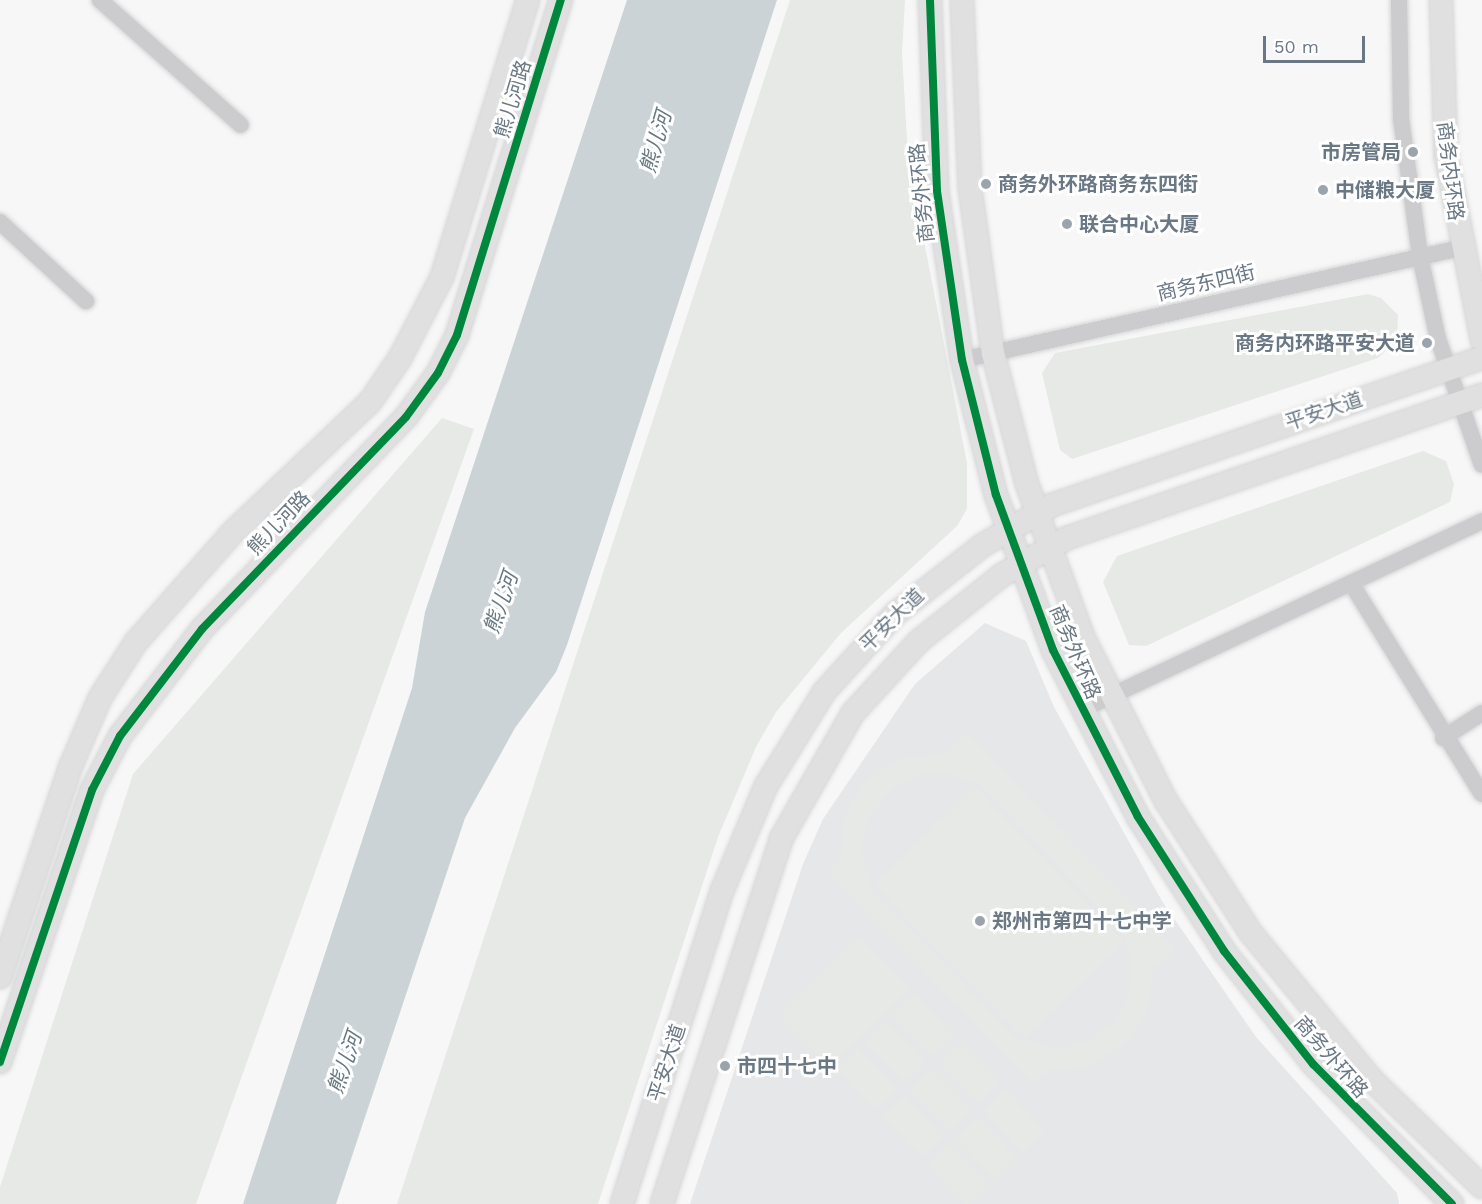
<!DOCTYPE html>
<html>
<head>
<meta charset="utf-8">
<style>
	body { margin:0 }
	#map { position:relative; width:1482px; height:1204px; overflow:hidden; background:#f7f7f7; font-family:"Work Sans","Noto Sans SC",sans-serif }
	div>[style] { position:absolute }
	.built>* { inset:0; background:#e6e7e8 }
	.green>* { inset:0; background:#e6e9e5; transform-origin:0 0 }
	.water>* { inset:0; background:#ccd3d6 }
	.roads { filter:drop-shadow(0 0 2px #d3d4d5) drop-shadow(0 0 2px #d3d4d5) }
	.street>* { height:16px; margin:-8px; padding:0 8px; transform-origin:8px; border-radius:8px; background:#ccccce }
	.secondary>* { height:22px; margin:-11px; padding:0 11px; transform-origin:11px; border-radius:11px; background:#e0e0e1 }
	.cycleway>* { height:8px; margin:-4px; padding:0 4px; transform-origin:4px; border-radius:4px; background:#00873e }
	.dots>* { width:16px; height:16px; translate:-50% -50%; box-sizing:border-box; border:3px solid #fff; border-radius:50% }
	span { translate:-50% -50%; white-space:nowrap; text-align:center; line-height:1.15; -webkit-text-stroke:6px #fff; paint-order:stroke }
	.street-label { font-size:20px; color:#6a7784 }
	.poi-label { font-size:20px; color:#6a7784; font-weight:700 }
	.right { translate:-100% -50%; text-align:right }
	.left { translate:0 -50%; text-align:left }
	.water-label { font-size:21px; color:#66777f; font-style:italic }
	.scale { position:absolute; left:1263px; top:36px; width:102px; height:27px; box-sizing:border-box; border:3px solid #6a7784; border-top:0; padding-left:8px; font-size:18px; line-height:21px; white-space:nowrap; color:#6a7784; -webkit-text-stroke:4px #fff; paint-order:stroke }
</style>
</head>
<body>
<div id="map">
	<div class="built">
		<div style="clip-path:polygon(985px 623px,1026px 641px,1054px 707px,1162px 901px,1256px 1037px,1397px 1193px,1399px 1204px,690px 1204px,803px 864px,823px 819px,915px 684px)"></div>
	</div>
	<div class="green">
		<div style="clip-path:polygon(790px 0,905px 0,902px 53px,908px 158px,967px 463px,967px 509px,957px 526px,841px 633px,776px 712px,756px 747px,718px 837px,598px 1204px,397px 1204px)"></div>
		<div style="clip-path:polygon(1368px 294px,1381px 298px,1398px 315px,1397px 340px,1378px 358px,1072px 459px,1060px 450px,1042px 373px,1055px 353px)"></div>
		<div style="clip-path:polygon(442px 418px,474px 429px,196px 1204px,0 1204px,0 1187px,133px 774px)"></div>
		<div style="clip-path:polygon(1423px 451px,1446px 461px,1454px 484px,1450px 502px,1146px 646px,1129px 645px,1103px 582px,1117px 556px)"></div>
		<div style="clip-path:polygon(evenodd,967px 733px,1175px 949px,1154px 968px,1146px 1015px,1125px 1044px,1090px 1066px,1049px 1070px,1034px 1084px,828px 871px,841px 858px,845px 815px,866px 781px,898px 759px,946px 754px,967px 733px,926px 773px,949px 773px,981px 786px,1123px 933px,1131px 956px,1130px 991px,1121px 1013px,1095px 1038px,1061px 1049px,1015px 1038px,873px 891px,861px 854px,868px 816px,893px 787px,926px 773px)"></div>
		<div style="left:975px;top:788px;width:214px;height:139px;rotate:46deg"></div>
		<div style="left:860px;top:937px;width:72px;height:113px;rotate:46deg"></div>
		<div style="left:914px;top:994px;width:57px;height:31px;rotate:46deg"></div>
		<div style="left:886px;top:1021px;width:57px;height:30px;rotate:46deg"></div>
		<div style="left:960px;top:1042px;width:57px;height:30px;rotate:46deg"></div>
		<div style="left:858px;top:1048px;width:57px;height:30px;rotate:46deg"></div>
		<div style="left:932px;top:1069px;width:57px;height:30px;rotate:46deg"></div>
		<div style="left:1005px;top:1090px;width:57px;height:30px;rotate:46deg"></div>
		<div style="left:904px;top:1096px;width:57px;height:29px;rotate:46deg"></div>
		<div style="left:977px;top:1117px;width:57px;height:30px;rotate:46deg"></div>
		<div style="left:950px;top:1143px;width:57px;height:30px;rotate:47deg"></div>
	</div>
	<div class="water">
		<div style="clip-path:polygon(627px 0,777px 0,567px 645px,556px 672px,515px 728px,465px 818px,336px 1204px,243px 1204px,412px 688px,425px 612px)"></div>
	</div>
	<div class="roads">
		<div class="street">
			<div style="left:100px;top:0;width:188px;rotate:41.6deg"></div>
			<div style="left:1399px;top:0;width:119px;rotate:89deg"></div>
			<div style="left:1401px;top:119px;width:138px;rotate:82.1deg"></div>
			<div style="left:1420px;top:256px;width:85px;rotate:77.8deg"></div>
			<div style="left:1438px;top:339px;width:133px;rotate:70.8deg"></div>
			<div style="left:0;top:222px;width:117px;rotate:42.6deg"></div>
			<div style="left:962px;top:360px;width:510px;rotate:-12.67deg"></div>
			<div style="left:1351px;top:583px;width:248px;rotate:58.2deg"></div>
			<div style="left:1081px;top:710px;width:443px;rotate:-25.2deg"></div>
			<div style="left:1443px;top:738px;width:46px;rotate:-32.7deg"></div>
		</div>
		<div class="secondary">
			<div style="left:930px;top:0;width:191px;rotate:87.9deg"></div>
			<div style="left:937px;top:191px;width:171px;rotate:81.6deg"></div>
			<div style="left:962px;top:360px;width:139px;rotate:75.9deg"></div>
			<div style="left:996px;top:495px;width:165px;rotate:69.8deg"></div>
			<div style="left:1053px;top:650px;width:187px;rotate:63deg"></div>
			<div style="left:1138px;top:817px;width:159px;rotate:57.3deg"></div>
			<div style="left:1224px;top:951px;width:144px;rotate:51.8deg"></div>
			<div style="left:1313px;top:1064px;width:197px;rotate:45.2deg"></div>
			<div style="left:962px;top:0;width:188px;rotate:87.6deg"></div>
			<div style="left:970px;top:188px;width:167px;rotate:82.1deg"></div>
			<div style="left:993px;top:353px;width:135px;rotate:75.5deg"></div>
			<div style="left:1027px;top:484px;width:163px;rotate:69.9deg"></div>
			<div style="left:1083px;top:637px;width:184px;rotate:63.2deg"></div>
			<div style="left:1166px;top:801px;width:156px;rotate:57.3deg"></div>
			<div style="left:1250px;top:932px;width:192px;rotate:50.5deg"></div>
			<div style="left:1372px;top:1080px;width:153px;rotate:44.2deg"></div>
			<div style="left:1441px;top:0;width:156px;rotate:88.2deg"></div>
			<div style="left:1446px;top:156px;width:187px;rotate:78.9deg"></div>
			<div style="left:0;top:977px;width:220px;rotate:-71.5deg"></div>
			<div style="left:70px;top:768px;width:76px;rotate:-66.8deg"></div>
			<div style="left:100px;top:698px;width:67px;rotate:-57.3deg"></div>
			<div style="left:136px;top:642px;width:148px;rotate:-48.6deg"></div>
			<div style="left:234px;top:531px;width:187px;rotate:-43.5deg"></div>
			<div style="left:370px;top:402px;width:53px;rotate:-55.7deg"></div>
			<div style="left:400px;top:358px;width:91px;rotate:-62.6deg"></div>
			<div style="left:442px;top:277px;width:290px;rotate:-72.8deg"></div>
			<div style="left:0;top:1062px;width:287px;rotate:-71.3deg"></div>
			<div style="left:92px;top:790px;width:61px;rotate:-62.6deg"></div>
			<div style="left:120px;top:736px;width:135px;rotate:-52.5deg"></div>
			<div style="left:202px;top:629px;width:294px;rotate:-46.1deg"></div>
			<div style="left:406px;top:417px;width:54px;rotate:-54deg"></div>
			<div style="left:438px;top:373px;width:42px;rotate:-63.4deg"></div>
			<div style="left:457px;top:335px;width:351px;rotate:-72.8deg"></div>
			<div style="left:622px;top:1204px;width:329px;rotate:-72.3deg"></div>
			<div style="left:722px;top:891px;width:114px;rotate:-67.3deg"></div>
			<div style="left:766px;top:786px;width:110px;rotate:-58.3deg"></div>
			<div style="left:824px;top:692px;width:105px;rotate:-47.7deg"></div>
			<div style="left:895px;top:614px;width:112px;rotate:-38.1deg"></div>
			<div style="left:983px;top:545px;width:80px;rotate:-30.1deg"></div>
			<div style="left:1052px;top:505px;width:454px;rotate:-18.9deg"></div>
			<div style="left:662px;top:1204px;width:384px;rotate:-71.9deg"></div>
			<div style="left:781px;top:839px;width:145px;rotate:-60.3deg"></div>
			<div style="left:853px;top:713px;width:98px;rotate:-47.5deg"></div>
			<div style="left:919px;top:641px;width:106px;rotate:-38.5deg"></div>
			<div style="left:1002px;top:575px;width:75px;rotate:-29.6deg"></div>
			<div style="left:1067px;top:538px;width:439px;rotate:-19deg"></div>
		</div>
	</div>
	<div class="cycleway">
		<div style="left:930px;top:0;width:191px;rotate:87.9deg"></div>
		<div style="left:937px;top:191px;width:171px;rotate:81.6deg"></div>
		<div style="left:962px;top:360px;width:139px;rotate:75.9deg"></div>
		<div style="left:996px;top:495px;width:165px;rotate:69.8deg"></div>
		<div style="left:1053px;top:650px;width:187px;rotate:63deg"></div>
		<div style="left:1138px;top:817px;width:159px;rotate:57.3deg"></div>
		<div style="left:1224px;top:951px;width:144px;rotate:51.8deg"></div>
		<div style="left:1313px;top:1064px;width:197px;rotate:45.2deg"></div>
		<div style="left:0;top:1062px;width:287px;rotate:-71.3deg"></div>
		<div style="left:92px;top:790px;width:61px;rotate:-62.6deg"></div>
		<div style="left:120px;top:736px;width:135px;rotate:-52.5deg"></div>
		<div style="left:202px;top:629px;width:294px;rotate:-46.1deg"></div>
		<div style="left:406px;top:417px;width:54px;rotate:-54deg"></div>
		<div style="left:438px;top:373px;width:42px;rotate:-63.4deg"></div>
		<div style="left:457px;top:335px;width:351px;rotate:-72.8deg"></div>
	</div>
	<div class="dots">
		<div style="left:1413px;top:152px;background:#9ba4ac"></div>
		<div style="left:986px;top:184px;background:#9ba4ac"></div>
		<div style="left:1323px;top:190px;background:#9ba4ac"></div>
		<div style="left:1067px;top:224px;background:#9ba4ac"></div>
		<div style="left:1427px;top:343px;background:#9ba4ac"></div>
		<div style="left:980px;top:921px;background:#9ba4ac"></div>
		<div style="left:725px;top:1066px;background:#9ba4ac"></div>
	</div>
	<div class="street-label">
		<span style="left:513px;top:99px;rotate:-73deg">熊儿河路</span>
		<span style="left:1450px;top:171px;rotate:83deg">商务内环路</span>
		<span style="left:922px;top:193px;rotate:-96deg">商务外环路</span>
		<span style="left:1206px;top:283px;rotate:-13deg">商务东四街</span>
		<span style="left:1324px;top:411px;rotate:-18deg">平安大道</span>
		<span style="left:279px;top:523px;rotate:-46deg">熊儿河路</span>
		<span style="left:892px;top:620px;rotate:-44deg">平安大道</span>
		<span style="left:1075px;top:652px;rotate:67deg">商务外环路</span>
		<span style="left:1331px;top:1057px;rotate:49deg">商务外环路</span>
		<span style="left:667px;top:1063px;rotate:-72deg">平安大道</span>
	</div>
	<div class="poi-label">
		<span class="right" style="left:1401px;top:152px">市房管局</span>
		<span class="left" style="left:998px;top:184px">商务外环路商务东四街</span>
		<span class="left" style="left:1335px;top:190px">中储粮大厦</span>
		<span class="left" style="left:1079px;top:224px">联合中心大厦</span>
		<span class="right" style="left:1415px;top:343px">商务内环路平安大道</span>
		<span class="left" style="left:992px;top:921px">郑州市第四十七中学</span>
		<span class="left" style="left:737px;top:1066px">市四十七中</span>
	</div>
	<div class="water-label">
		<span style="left:656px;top:142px;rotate:-74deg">熊儿河</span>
		<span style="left:501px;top:603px;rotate:-71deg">熊儿河</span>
		<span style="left:345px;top:1063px;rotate:-71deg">熊儿河</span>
	</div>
	<div class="scale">50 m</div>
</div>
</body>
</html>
